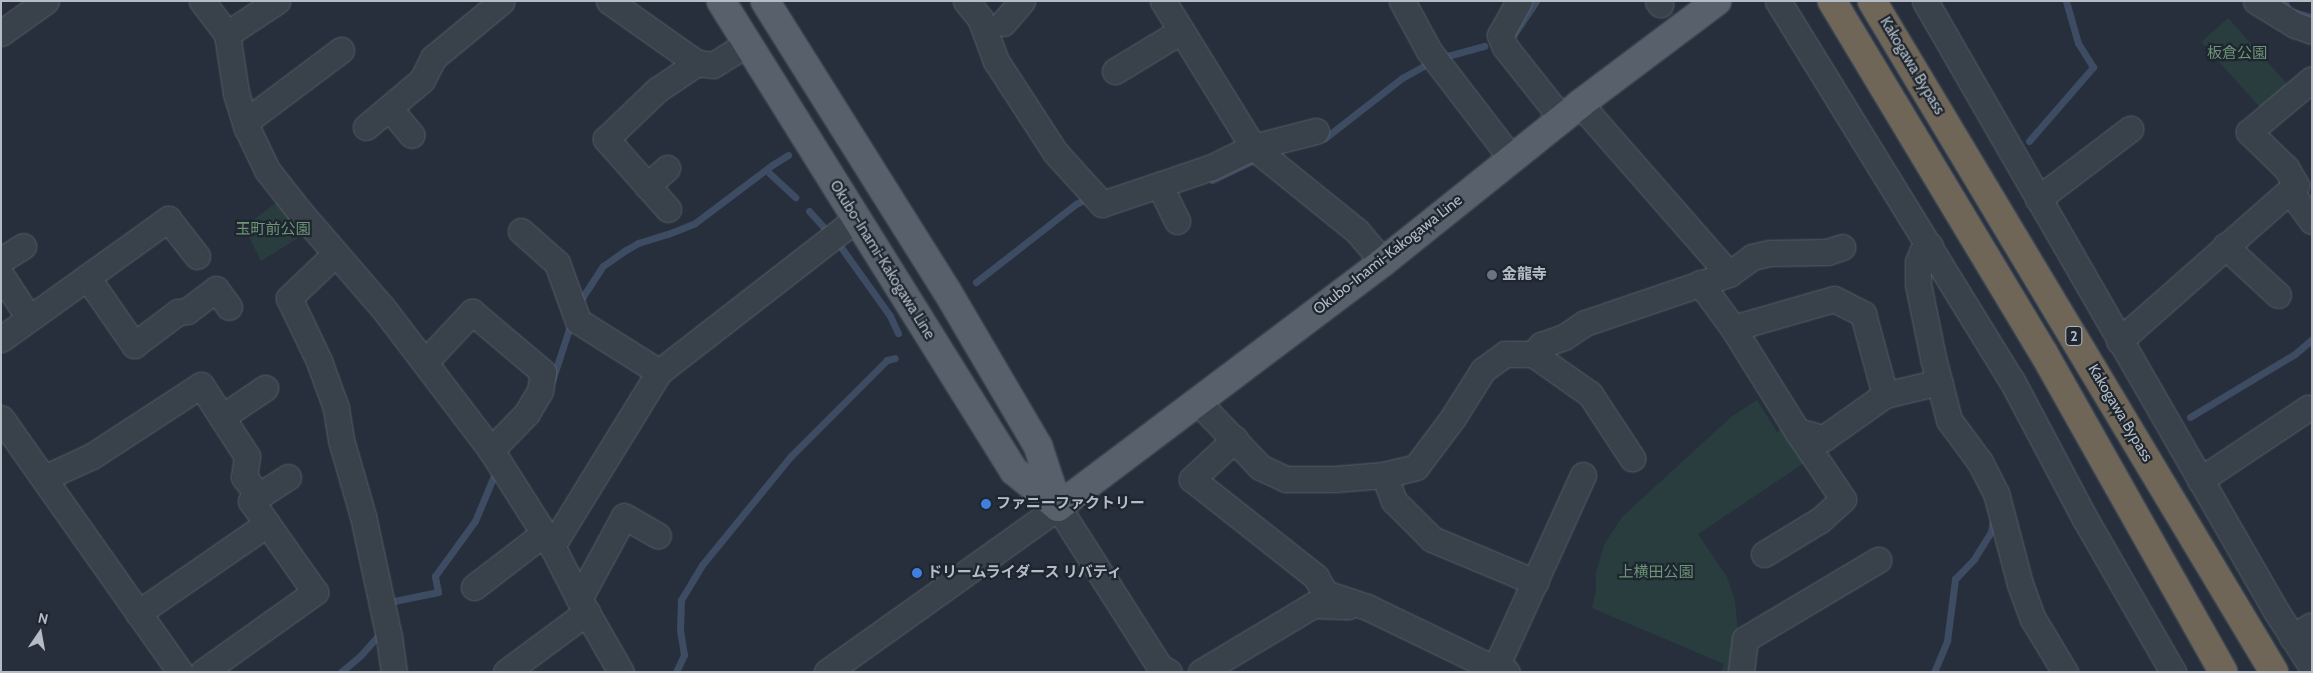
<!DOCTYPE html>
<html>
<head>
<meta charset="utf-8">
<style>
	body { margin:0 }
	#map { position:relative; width:2313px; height:673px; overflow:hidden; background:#262f3b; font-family:Cabin,"Noto Sans JP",sans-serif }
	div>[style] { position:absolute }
	.green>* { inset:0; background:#2a3d3e; transform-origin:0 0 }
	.stream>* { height:7px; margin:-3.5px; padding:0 3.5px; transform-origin:3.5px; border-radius:3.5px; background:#3d4c62 }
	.roads { filter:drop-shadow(0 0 1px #575f69) drop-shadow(0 0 1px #575f69) }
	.minor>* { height:25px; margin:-12.5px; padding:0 12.5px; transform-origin:12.5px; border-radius:12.5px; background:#39414b }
	.major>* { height:28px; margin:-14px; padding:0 14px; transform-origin:14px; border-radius:14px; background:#57606b }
	.highway>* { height:28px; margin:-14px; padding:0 14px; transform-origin:14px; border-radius:14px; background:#706657 }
	.dots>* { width:14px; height:14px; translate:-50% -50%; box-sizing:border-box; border:2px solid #1e2630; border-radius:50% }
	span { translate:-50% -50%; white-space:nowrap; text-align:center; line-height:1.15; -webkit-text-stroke:4.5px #1e2630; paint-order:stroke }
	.shield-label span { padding:1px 4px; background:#1e2630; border:1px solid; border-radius:4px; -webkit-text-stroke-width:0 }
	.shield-label { font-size:14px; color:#b5bcc6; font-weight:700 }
	.park-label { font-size:15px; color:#6e9577 }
	.street-label { font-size:15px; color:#b5bcc6 }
	.poi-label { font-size:15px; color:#b5bcc6; font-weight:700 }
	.left { translate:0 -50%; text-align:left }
	.frame { position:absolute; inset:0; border:2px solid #b5bcc6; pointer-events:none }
	.north { position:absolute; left:15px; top:608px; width:50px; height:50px; -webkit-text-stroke:4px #1e2630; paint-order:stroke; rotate:12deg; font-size:14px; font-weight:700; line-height:20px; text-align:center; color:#b5bcc6 }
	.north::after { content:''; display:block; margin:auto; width:18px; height:22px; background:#b5bcc6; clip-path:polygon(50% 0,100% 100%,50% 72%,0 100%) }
</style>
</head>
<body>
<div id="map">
	<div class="green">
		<div style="left:2228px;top:18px;width:93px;height:36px;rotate:48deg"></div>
		<div style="clip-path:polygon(281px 199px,298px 220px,293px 226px,298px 238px,261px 261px,244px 227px)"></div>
		<div style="clip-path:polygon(1757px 400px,1777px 432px,1784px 427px,1807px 461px,1698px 534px,1727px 577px,1735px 601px,1738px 633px,1736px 672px,1721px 672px,1724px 664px,1592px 608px,1596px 591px,1596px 573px,1604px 545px,1622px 517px,1731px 417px)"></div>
	</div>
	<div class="stream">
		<div style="left:2284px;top:1px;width:11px;rotate:63deg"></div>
		<div style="left:2289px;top:11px;width:24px;rotate:15deg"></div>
		<div style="left:1514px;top:34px;width:40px;rotate:-56deg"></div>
		<div style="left:1440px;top:58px;width:46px;rotate:-15.3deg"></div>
		<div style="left:1319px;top:139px;width:6px;rotate:-9deg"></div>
		<div style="left:1325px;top:138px;width:98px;rotate:-37.9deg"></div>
		<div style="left:1402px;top:78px;width:33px;rotate:-29deg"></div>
		<div style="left:2029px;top:141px;width:98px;rotate:-49.1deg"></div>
		<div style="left:2093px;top:67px;width:28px;rotate:-122deg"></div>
		<div style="left:2078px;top:43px;width:44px;rotate:-105.9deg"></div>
		<div style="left:766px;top:170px;width:40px;rotate:43deg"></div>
		<div style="left:1212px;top:180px;width:47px;rotate:-25.5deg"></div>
		<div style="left:809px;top:211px;width:43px;rotate:47.8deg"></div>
		<div style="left:838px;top:243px;width:90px;rotate:54.5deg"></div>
		<div style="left:890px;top:316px;width:19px;rotate:65deg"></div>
		<div style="left:976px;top:282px;width:127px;rotate:-38deg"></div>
		<div style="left:1076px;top:204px;width:16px;rotate:-27deg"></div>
		<div style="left:582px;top:298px;width:38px;rotate:-57deg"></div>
		<div style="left:603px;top:266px;width:28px;rotate:-35deg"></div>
		<div style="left:626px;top:250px;width:14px;rotate:-30deg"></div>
		<div style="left:638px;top:243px;width:31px;rotate:-17deg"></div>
		<div style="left:668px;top:234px;width:29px;rotate:-22deg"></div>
		<div style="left:695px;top:223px;width:96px;rotate:-37deg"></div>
		<div style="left:772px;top:165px;width:19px;rotate:-32deg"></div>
		<div style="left:552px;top:381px;width:55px;rotate:-71.9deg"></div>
		<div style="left:2190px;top:417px;width:122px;rotate:-31deg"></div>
		<div style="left:2295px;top:354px;width:23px;rotate:-41deg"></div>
		<div style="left:394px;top:601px;width:45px;rotate:-11.6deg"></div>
		<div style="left:438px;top:592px;width:16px;rotate:-101deg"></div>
		<div style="left:435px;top:576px;width:68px;rotate:-54deg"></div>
		<div style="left:475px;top:521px;width:47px;rotate:-67.3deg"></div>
		<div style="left:341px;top:672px;width:25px;rotate:-40deg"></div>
		<div style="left:360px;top:656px;width:25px;rotate:-48deg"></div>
		<div style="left:676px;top:672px;width:19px;rotate:-65deg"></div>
		<div style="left:684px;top:655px;width:25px;rotate:-99deg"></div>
		<div style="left:680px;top:630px;width:30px;rotate:-88deg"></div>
		<div style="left:681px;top:600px;width:41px;rotate:-59deg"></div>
		<div style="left:702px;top:565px;width:139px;rotate:-50.8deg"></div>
		<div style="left:790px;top:457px;width:137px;rotate:-45deg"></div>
		<div style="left:887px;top:360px;width:8px;rotate:-14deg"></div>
		<div style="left:1934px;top:672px;width:34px;rotate:-67deg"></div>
		<div style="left:1947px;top:641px;width:63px;rotate:-82.6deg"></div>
		<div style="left:1955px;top:579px;width:28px;rotate:-46deg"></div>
		<div style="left:1974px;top:559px;width:32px;rotate:-58deg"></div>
		<div style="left:1991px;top:532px;width:12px;rotate:-81deg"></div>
	</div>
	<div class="roads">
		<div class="minor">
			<div style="left:202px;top:1px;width:41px;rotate:52.9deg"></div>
			<div style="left:227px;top:34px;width:60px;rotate:81.3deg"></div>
			<div style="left:236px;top:93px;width:37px;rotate:73deg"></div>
			<div style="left:247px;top:128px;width:47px;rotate:64.5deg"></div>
			<div style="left:267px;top:170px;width:53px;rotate:51.8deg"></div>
			<div style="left:300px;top:212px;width:127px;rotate:49.2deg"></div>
			<div style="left:383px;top:308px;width:178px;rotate:52.7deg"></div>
			<div style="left:491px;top:450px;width:114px;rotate:57.6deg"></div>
			<div style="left:552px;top:546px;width:59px;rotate:63deg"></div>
			<div style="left:579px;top:599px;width:84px;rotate:60.1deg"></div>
			<div style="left:609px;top:1px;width:108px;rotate:35.2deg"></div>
			<div style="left:697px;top:63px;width:16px;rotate:7deg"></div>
			<div style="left:713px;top:65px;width:40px;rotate:-32deg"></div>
			<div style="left:966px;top:1px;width:22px;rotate:51deg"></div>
			<div style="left:980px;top:18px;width:46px;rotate:69.6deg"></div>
			<div style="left:996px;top:61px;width:108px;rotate:57deg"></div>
			<div style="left:1055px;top:152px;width:70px;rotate:47.9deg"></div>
			<div style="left:1102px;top:204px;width:116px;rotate:-18.6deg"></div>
			<div style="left:1212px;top:167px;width:46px;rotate:-26deg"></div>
			<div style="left:1253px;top:147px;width:65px;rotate:-14.3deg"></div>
			<div style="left:1163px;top:1px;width:172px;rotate:58.3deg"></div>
			<div style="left:1253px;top:147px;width:134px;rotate:38.9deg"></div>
			<div style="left:1357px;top:231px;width:40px;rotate:50deg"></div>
			<div style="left:1402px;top:1px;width:57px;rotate:61.6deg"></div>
			<div style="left:1429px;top:51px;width:135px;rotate:52.5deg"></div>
			<div style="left:1519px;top:1px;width:39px;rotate:119deg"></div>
			<div style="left:1500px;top:35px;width:13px;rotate:67deg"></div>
			<div style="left:1505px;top:47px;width:92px;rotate:51.6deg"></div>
			<div style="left:1658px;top:1px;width:4px;rotate:56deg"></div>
			<div style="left:1778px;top:1px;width:446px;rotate:58.4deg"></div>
			<div style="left:2012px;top:381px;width:154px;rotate:62.1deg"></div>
			<div style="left:2084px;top:517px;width:179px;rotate:60.1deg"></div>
			<div style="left:1925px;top:1px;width:704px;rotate:60.08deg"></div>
			<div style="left:2276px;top:611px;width:67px;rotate:57.3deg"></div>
			<div style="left:2256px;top:1px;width:46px;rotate:31.6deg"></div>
			<div style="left:2295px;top:25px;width:18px;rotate:19deg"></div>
			<div style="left:1003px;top:23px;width:29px;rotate:-49deg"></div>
			<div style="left:1px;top:33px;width:55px;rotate:-35.4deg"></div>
			<div style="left:227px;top:34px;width:60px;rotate:-33.4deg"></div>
			<div style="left:1115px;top:71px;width:77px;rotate:-31.2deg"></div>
			<div style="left:1580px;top:104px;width:226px;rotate:48.8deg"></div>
			<div style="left:389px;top:108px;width:35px;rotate:50deg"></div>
			<div style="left:245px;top:122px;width:120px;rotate:-36.9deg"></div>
			<div style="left:366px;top:127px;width:73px;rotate:-40deg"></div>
			<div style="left:422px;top:80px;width:25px;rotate:-63deg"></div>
			<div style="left:433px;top:58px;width:89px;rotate:-39.6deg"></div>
			<div style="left:647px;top:186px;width:27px;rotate:-42deg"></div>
			<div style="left:1160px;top:186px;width:39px;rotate:64deg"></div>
			<div style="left:2290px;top:191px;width:37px;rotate:54deg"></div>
			<div style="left:2038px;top:199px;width:116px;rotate:-37.3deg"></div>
			<div style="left:668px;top:209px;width:94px;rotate:-131.5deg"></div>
			<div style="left:606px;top:139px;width:71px;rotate:-43.9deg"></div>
			<div style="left:657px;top:90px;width:48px;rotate:-34deg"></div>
			<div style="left:521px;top:231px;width:48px;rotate:41.6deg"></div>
			<div style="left:557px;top:263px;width:62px;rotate:70.1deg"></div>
			<div style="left:578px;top:321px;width:96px;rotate:32.2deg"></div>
			<div style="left:1930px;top:246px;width:10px;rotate:143deg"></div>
			<div style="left:1922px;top:252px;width:11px;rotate:112deg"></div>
			<div style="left:1918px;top:262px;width:22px;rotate:90deg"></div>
			<div style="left:1918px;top:284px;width:76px;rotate:78.5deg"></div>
			<div style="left:1933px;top:358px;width:64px;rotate:75.5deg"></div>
			<div style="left:1949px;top:420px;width:52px;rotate:53.6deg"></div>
			<div style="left:1980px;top:462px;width:35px;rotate:63deg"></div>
			<div style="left:1996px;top:493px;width:94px;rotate:75.2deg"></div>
			<div style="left:2020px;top:584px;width:37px;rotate:70deg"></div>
			<div style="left:2033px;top:619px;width:62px;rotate:58.9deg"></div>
			<div style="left:2225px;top:246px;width:72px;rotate:42.8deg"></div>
			<div style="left:335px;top:254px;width:64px;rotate:136.3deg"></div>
			<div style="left:289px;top:298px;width:70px;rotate:64.5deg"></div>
			<div style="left:319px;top:361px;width:50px;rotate:70.1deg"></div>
			<div style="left:336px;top:408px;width:32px;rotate:81deg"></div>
			<div style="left:341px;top:440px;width:79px;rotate:73.9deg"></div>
			<div style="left:363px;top:516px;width:124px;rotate:77.9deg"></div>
			<div style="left:389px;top:637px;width:35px;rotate:82deg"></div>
			<div style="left:1px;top:260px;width:26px;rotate:-32deg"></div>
			<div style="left:1px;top:275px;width:51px;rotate:56.9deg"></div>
			<div style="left:87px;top:277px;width:83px;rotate:55.3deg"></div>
			<div style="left:134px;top:345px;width:55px;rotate:-36.9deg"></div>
			<div style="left:178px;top:312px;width:9px;rotate:-6deg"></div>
			<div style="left:187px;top:311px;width:36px;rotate:-37deg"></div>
			<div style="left:216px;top:289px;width:22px;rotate:54deg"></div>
			<div style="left:1700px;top:283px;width:56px;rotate:53.7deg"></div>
			<div style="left:1733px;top:328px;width:121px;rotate:58.1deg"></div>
			<div style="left:1797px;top:431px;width:28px;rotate:15deg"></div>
			<div style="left:1824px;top:438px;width:75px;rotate:-35.2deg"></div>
			<div style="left:1885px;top:395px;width:56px;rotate:-13.5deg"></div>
			<div style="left:1733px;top:328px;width:105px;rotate:-16deg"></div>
			<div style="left:1834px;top:299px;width:33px;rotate:27deg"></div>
			<div style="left:1863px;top:314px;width:84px;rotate:74.8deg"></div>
			<div style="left:1px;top:339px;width:206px;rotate:-35.7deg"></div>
			<div style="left:168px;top:219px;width:47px;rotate:51.9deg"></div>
			<div style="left:2119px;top:341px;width:236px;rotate:-41.4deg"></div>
			<div style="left:2296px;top:185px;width:20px;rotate:-120deg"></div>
			<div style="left:2286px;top:168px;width:52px;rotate:-135.8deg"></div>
			<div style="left:2249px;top:132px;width:82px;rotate:-40.1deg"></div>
			<div style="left:1533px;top:354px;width:12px;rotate:-48deg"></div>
			<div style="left:1541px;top:345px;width:24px;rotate:-19deg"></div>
			<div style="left:1564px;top:337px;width:25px;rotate:-34deg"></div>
			<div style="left:1585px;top:323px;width:152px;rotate:-18.8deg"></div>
			<div style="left:1729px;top:274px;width:29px;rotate:-36deg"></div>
			<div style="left:1752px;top:257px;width:18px;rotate:-13deg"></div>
			<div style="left:1770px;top:253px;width:57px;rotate:-1deg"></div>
			<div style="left:1827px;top:252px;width:16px;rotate:-18deg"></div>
			<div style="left:425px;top:362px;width:69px;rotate:-46.8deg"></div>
			<div style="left:472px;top:312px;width:93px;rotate:40.2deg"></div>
			<div style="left:543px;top:372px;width:19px;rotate:99deg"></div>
			<div style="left:540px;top:391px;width:26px;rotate:121deg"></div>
			<div style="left:527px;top:413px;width:52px;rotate:134.2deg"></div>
			<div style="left:1196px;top:400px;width:93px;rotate:46.3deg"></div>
			<div style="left:1260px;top:467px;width:29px;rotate:25deg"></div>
			<div style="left:1286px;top:479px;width:49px"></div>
			<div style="left:1335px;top:479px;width:49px;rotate:-4.7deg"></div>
			<div style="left:1384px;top:475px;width:33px;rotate:-14deg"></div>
			<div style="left:1416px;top:467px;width:60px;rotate:-53.1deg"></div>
			<div style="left:1452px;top:419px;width:58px;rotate:-57.7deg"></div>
			<div style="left:1483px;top:370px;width:27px;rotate:-36deg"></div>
			<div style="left:1505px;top:354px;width:28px"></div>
			<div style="left:1533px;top:354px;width:70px;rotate:35.1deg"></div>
			<div style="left:1590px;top:394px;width:77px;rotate:56.7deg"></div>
			<div style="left:222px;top:417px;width:52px;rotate:-34deg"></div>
			<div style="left:1px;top:418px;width:311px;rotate:54.8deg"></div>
			<div style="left:1235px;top:439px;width:59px;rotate:137.1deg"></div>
			<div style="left:1192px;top:479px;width:158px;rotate:38.3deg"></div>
			<div style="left:1316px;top:577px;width:18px;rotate:61deg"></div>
			<div style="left:1325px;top:593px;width:44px;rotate:18.4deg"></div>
			<div style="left:1367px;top:607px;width:142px;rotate:25.8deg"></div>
			<div style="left:1495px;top:669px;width:12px;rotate:14deg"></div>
			<div style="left:1384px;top:475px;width:28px;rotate:69deg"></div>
			<div style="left:1394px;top:501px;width:54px;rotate:45deg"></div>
			<div style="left:1432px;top:539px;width:112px;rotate:22.7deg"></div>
			<div style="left:44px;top:478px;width:53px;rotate:-24.6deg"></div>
			<div style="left:92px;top:456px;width:130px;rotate:-33.1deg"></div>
			<div style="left:201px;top:385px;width:85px;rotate:57.1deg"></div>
			<div style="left:247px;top:456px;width:21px;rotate:98deg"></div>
			<div style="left:244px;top:477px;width:24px;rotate:52deg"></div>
			<div style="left:2200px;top:480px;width:130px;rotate:-33.7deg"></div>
			<div style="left:552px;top:546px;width:204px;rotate:-58.4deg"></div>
			<div style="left:659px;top:372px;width:249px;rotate:-37.8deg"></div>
			<div style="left:1764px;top:554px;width:66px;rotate:-31.3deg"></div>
			<div style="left:1820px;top:520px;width:31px;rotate:-42deg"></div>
			<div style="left:1843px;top:499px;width:82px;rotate:-124.1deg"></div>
			<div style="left:474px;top:587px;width:88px;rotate:-37.6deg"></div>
			<div style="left:579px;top:599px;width:94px;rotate:-61.5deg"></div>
			<div style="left:624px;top:516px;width:39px;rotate:30deg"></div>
			<div style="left:138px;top:613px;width:157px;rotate:-34.6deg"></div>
			<div style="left:2292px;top:637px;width:23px;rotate:-31deg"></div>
			<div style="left:1495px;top:669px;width:213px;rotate:-65.6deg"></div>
			<div style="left:203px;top:672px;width:138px;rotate:-35.5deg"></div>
			<div style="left:315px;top:592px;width:111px;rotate:-125.1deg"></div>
			<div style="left:251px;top:501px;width:44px;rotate:-33deg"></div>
			<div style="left:506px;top:672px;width:101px;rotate:-36.5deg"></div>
			<div style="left:827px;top:672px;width:284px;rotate:-35.5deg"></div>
			<div style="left:1058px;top:507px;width:190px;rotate:57.5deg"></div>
			<div style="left:1160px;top:667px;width:10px;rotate:29deg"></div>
			<div style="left:1201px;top:672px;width:131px;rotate:-30.9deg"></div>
			<div style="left:1313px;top:605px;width:35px;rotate:2deg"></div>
			<div style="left:1741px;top:672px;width:33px;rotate:-83deg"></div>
			<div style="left:1745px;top:639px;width:155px;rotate:-30.7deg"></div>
		</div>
		<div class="major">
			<div style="left:721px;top:1px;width:554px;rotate:58.06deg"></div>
			<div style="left:1014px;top:471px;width:57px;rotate:39.3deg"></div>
			<div style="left:765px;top:1px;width:342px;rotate:57.9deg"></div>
			<div style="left:947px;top:291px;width:180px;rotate:59.6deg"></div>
			<div style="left:1038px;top:446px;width:64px;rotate:71.8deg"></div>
			<div style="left:1058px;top:507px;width:407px;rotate:-37deg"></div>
			<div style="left:1383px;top:262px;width:253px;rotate:-38.7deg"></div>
			<div style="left:1580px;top:104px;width:171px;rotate:-36.9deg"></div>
		</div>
		<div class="highway">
			<div style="left:1832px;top:1px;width:410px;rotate:59deg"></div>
			<div style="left:2043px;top:352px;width:367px;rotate:60.6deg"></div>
			<div style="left:1872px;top:1px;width:782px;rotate:59.07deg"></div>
		</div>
	</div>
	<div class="dots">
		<div style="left:1492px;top:275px;background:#6b7280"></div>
		<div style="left:986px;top:504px;background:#3f7fe0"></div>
		<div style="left:917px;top:573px;background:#3f7fe0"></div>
	</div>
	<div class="shield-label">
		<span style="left:2074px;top:336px">2</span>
	</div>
	<div class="park-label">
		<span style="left:2237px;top:54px">板倉公園</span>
		<span style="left:273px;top:230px">玉町前公園</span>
		<span style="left:1656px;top:573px">上横田公園</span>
	</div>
	<div class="street-label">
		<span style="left:1912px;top:66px;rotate:59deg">Kakogawa Bypass</span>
		<span style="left:1388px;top:255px;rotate:-38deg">Okubo-Inami-Kakogawa Line</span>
		<span style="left:882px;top:260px;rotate:58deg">Okubo-Inami-Kakogawa Line</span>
		<span style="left:2120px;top:413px;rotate:59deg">Kakogawa Bypass</span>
	</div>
	<div class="poi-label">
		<span class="left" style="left:1502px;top:275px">金龍寺</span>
		<span class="left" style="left:996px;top:504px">ファニーファクトリー</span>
		<span class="left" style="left:927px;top:573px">ドリームライダース リバティ</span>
	</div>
	<div class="frame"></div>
	<div class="north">N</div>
</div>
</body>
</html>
